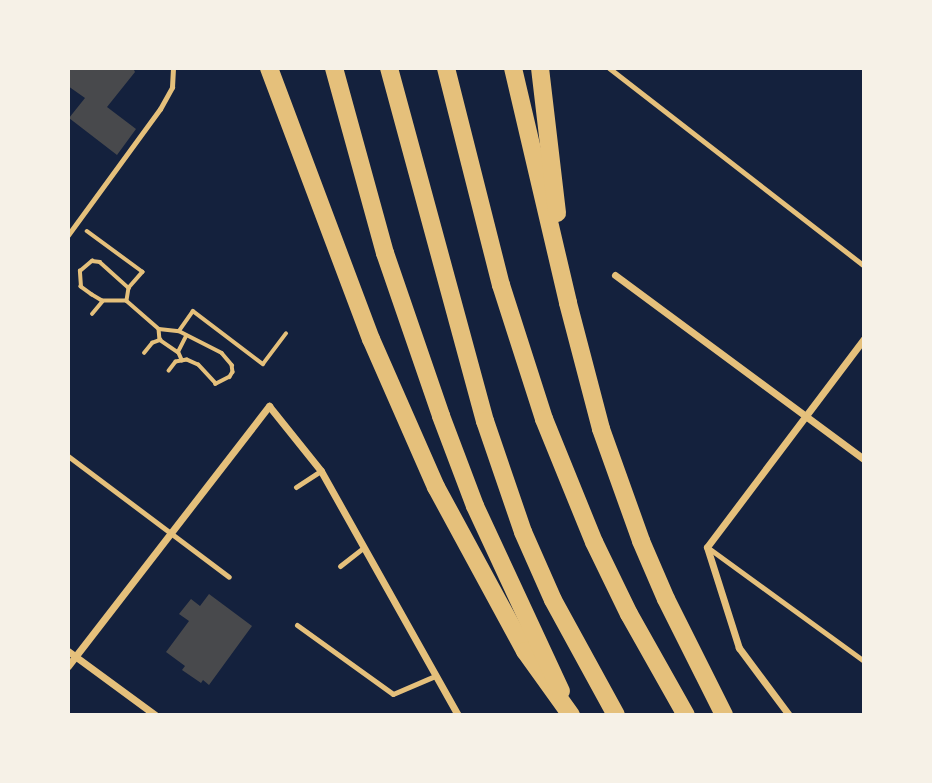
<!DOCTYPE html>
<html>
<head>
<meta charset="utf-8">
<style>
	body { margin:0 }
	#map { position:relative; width:932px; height:783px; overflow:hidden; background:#14213d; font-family:"Crimson Pro",serif }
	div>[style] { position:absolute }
	.building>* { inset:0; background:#48494c }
	.path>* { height:3.5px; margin:-1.75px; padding:0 1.75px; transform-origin:1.75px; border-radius:1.75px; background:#e5c07b }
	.service>* { height:5px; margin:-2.5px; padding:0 2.5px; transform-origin:2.5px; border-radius:2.5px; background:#e5c07b }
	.minor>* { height:7px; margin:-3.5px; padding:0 3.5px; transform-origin:3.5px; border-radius:3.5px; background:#e5c07b }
	.motorway>* { height:18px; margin:-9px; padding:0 9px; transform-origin:9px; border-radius:9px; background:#e5c07b }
	span { translate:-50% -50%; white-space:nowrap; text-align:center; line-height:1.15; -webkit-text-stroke:5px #f6f1e7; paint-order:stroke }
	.frame { position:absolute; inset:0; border:70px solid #f6f1e7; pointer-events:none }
</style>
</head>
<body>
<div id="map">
	<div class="building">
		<div style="clip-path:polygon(68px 68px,133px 68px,135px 72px,107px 107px,136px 129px,117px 155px,69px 118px,85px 98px,68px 86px)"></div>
		<div style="clip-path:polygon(209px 594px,252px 626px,209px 685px,203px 680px,201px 683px,182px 670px,185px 666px,166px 652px,189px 621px,179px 614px,191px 599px,200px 606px)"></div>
	</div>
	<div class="path">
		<div style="left:87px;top:231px;width:69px;rotate:36.2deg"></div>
		<div style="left:143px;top:272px;width:21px;rotate:131deg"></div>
		<div style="left:129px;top:288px;width:13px;rotate:99deg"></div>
		<div style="left:127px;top:301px;width:43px;rotate:41.2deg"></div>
		<div style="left:159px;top:329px;width:20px;rotate:6deg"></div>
		<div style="left:179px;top:331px;width:48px;rotate:27.1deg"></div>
		<div style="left:222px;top:353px;width:16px;rotate:50deg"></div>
		<div style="left:232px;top:365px;width:7px;rotate:82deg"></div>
		<div style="left:233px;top:372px;width:6px;rotate:121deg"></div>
		<div style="left:230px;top:377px;width:16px;rotate:153deg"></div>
		<div style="left:216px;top:384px;width:26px;rotate:-133deg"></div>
		<div style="left:198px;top:365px;width:12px;rotate:-156deg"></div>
		<div style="left:187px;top:360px;width:11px;rotate:170deg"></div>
		<div style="left:176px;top:362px;width:11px;rotate:128deg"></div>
		<div style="left:126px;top:301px;width:24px;rotate:180deg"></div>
		<div style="left:102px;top:301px;width:12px;rotate:-149deg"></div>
		<div style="left:92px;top:295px;width:14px;rotate:-144deg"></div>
		<div style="left:81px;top:287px;width:16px;rotate:-94deg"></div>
		<div style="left:80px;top:271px;width:16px;rotate:-40deg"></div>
		<div style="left:92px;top:261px;width:8px;rotate:7deg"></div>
		<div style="left:100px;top:262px;width:39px;rotate:42deg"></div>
		<div style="left:92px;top:314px;width:16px;rotate:-50deg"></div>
		<div style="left:159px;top:329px;width:11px;rotate:85deg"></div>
		<div style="left:160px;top:340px;width:22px;rotate:34deg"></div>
		<div style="left:179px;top:331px;width:24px;rotate:-55deg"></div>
		<div style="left:193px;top:311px;width:88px;rotate:37.1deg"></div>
		<div style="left:263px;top:364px;width:38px;rotate:-53deg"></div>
		<div style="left:144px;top:353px;width:13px;rotate:-51deg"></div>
		<div style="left:152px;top:343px;width:9px;rotate:-21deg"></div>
		<div style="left:182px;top:361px;width:10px;rotate:-114deg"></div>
		<div style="left:178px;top:352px;width:18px;rotate:-63deg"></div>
	</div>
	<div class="service">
		<div style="left:609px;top:68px;width:323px;rotate:37.8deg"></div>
		<div style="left:68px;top:235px;width:156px;rotate:-53.9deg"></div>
		<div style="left:160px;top:109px;width:25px;rotate:-61deg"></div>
		<div style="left:172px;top:87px;width:19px;rotate:-87deg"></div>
		<div style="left:68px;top:456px;width:201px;rotate:36.9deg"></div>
		<div style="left:296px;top:487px;width:30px;rotate:-33deg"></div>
		<div style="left:707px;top:547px;width:194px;rotate:36deg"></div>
		<div style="left:340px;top:566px;width:29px;rotate:-38deg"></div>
		<div style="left:297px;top:625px;width:118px;rotate:35.7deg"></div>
		<div style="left:393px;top:694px;width:46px;rotate:-23.2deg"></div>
	</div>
	<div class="minor">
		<div style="left:615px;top:275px;width:310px;rotate:36.5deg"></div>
		<div style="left:68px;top:651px;width:108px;rotate:36.3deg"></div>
		<div style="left:68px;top:666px;width:329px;rotate:-52.3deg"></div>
		<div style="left:269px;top:406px;width:83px;rotate:51.3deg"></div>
		<div style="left:321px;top:471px;width:280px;rotate:60.7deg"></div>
		<div style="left:789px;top:715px;width:84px;rotate:-126.7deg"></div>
		<div style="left:739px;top:648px;width:106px;rotate:-107.6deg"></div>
		<div style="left:707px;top:547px;width:261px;rotate:-53deg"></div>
	</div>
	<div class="motorway">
		<div style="left:269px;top:68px;width:290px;rotate:69.4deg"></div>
		<div style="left:371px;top:339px;width:162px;rotate:66.3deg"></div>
		<div style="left:436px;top:487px;width:187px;rotate:61.5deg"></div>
		<div style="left:525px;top:651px;width:79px;rotate:54.3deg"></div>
		<div style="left:334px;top:68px;width:192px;rotate:74.6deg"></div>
		<div style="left:385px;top:253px;width:172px;rotate:71deg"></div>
		<div style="left:441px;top:416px;width:96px;rotate:69.3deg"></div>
		<div style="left:475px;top:506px;width:204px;rotate:65.1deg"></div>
		<div style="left:389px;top:68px;width:366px;rotate:74.8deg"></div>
		<div style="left:485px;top:421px;width:117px;rotate:71.1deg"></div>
		<div style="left:523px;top:532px;width:74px;rotate:66.2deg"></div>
		<div style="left:553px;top:600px;width:131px;rotate:61.3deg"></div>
		<div style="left:446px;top:68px;width:224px;rotate:75.8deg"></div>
		<div style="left:501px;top:285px;width:141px;rotate:72.2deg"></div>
		<div style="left:544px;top:419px;width:133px;rotate:67.9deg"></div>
		<div style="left:594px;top:542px;width:80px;rotate:64.1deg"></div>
		<div style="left:629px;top:614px;width:116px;rotate:60.6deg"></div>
		<div style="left:513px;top:68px;width:241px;rotate:76.8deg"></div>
		<div style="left:568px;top:303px;width:130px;rotate:75.3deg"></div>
		<div style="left:601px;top:429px;width:119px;rotate:70.3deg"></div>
		<div style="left:641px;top:541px;width:63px;rotate:66.7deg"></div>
		<div style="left:666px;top:599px;width:130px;rotate:63.4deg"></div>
		<div style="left:540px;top:68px;width:146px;rotate:83.3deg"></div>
	</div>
	<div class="frame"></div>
</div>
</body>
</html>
